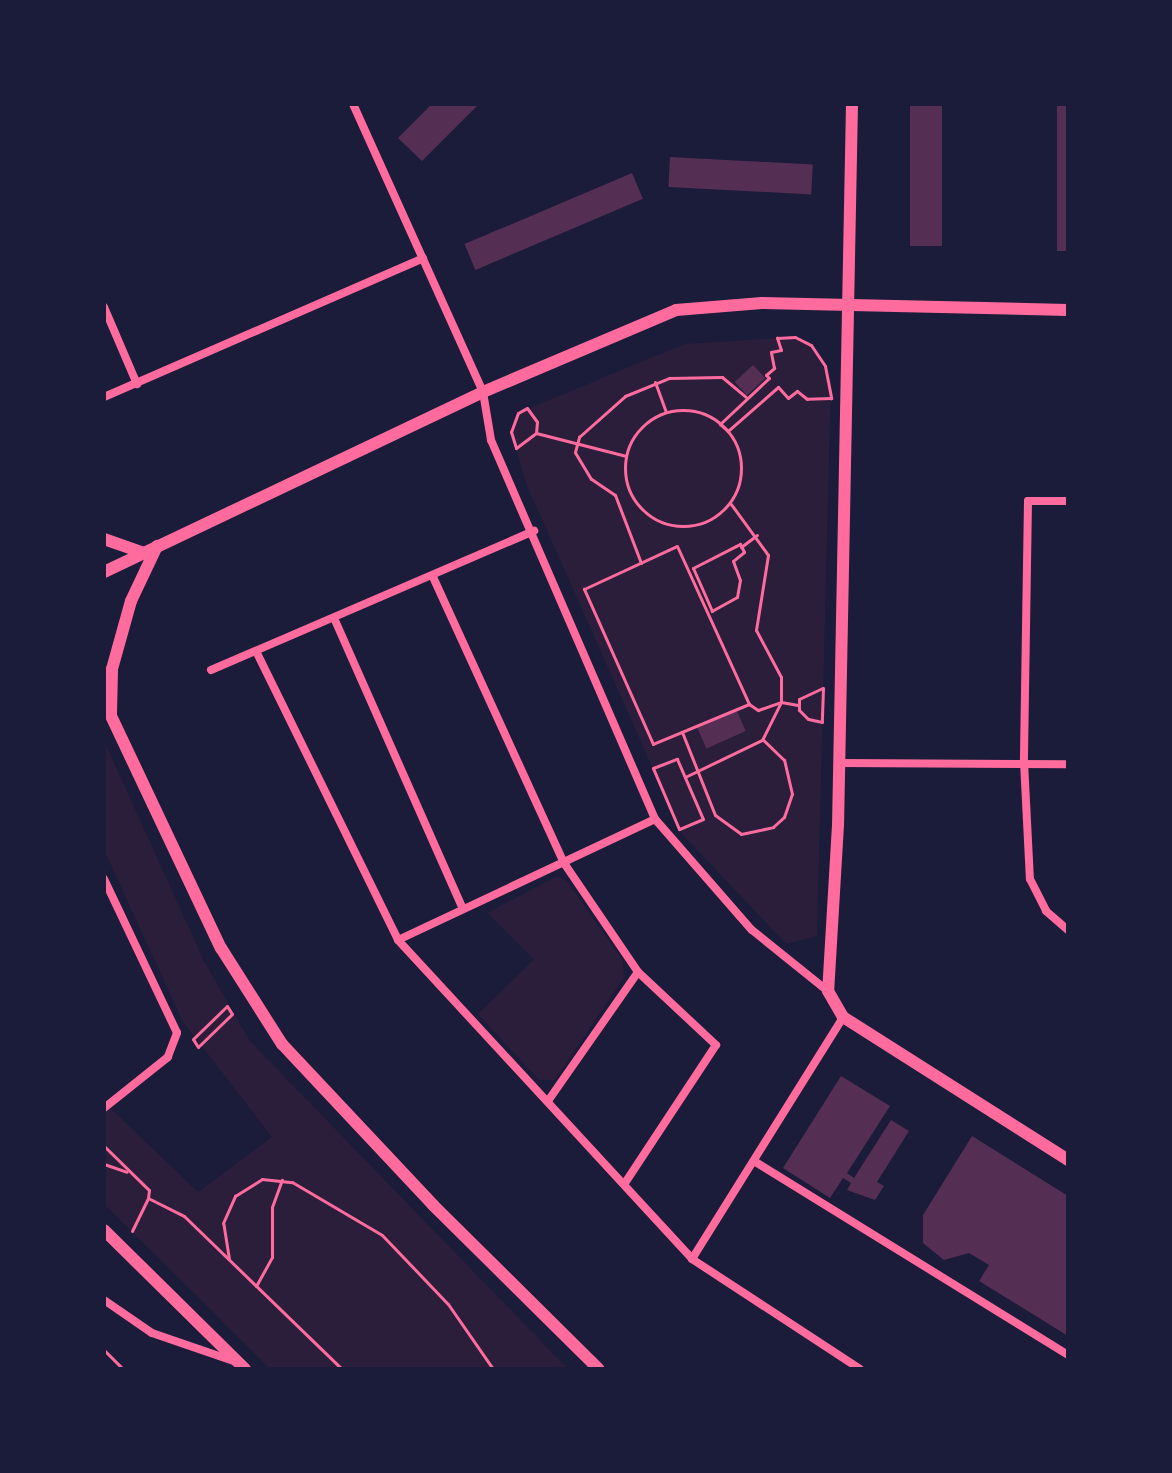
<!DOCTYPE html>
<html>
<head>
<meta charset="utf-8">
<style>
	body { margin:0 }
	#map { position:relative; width:1172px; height:1473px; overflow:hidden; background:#1b1b3a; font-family:"Open Sans",sans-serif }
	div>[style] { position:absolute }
	.green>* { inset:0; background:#2a1e3b }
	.building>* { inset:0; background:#542f53; transform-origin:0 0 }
	.path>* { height:3px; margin:-1.5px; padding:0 1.5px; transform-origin:1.5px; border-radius:1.5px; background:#ff6b9d }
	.path>.ring { margin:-1.5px; padding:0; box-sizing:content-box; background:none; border:3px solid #ff6b9d; border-radius:50% }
	.minor>* { height:8px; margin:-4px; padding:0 4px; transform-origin:4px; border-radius:4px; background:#ff6b9d }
	.tertiary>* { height:12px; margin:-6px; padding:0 6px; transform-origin:6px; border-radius:6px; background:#ff6b9d }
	span { translate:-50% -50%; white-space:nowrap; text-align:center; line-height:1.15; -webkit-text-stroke:7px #1b1b3a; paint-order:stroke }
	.frame { position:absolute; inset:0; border:106px solid #1b1b3a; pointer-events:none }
</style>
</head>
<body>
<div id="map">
	<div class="green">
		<div style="clip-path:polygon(795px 337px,811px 345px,831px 380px,817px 936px,786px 944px,682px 834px,527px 486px,511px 432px,518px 413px,684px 344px)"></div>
		<div style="clip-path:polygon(104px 741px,204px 961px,249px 1040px,568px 1369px,270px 1369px,104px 1204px,104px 1102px,198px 1192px,272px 1137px,183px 1022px,104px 850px)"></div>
		<div style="clip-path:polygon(557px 876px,567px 881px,623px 961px,624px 977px,555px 1080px,539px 1080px,478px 1014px,534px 959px,487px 913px)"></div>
	</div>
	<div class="building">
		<div style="clip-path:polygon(432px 104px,479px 104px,422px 161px,398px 138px)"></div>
		<div style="left:910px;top:104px;width:32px;height:142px"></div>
		<div style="left:1057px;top:104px;width:11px;height:147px"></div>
		<div style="left:670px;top:157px;width:143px;height:30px;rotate:3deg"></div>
		<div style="left:632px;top:173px;width:28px;height:182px;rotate:67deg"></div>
		<div style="left:753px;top:365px;width:18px;height:25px;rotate:47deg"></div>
		<div style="left:736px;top:709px;width:24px;height:43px;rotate:66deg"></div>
		<div style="clip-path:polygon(841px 1076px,890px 1106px,847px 1173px,854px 1178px,891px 1120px,909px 1131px,877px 1182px,884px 1186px,875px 1200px,847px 1190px,851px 1183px,843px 1178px,830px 1198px,783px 1168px)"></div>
		<div style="clip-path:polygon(972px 1136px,1068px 1196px,1068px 1336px,979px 1281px,989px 1265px,969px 1253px,944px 1260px,923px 1243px,923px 1215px)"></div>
	</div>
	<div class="path">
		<div style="left:795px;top:337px;width:18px;rotate:27deg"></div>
		<div style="left:811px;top:345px;width:25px;rotate:56deg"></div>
		<div style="left:825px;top:366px;width:33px;rotate:79deg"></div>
		<div style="left:831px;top:398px;width:24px;rotate:178deg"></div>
		<div style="left:807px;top:399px;width:13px;rotate:-141deg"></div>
		<div style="left:797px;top:391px;width:11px;rotate:142deg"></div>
		<div style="left:788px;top:398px;width:15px;rotate:-132deg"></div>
		<div style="left:778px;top:387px;width:67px;rotate:138.7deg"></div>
		<div style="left:728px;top:431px;width:11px;rotate:-139deg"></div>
		<div style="left:720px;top:424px;width:67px;rotate:-43.2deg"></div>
		<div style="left:769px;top:378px;width:4px;rotate:-135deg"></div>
		<div style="left:766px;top:375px;width:11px;rotate:-41deg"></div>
		<div style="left:774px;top:368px;width:16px;rotate:-101deg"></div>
		<div style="left:771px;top:352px;width:10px;rotate:-11deg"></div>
		<div style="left:781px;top:350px;width:13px;rotate:-108deg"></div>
		<div style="left:777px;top:338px;width:18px;rotate:-3deg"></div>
		<div style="left:655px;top:382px;width:32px;rotate:70deg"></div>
		<div style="left:527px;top:408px;width:17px;rotate:54deg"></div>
		<div style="left:537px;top:422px;width:11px;rotate:95deg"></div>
		<div style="left:536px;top:433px;width:25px;rotate:143deg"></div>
		<div style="left:516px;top:448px;width:17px;rotate:-107deg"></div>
		<div style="left:511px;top:432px;width:20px;rotate:-70deg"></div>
		<div style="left:518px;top:413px;width:10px;rotate:-29deg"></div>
		<div class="ring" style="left:625px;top:410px;width:113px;height:113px"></div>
		<div style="left:536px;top:433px;width:93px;rotate:14.3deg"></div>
		<div style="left:740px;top:544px;width:9px;rotate:63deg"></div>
		<div style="left:744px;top:552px;width:14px;rotate:141deg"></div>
		<div style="left:733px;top:561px;width:20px;rotate:70deg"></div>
		<div style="left:740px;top:580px;width:17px;rotate:100deg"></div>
		<div style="left:737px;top:597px;width:29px;rotate:151deg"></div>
		<div style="left:712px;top:611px;width:47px;rotate:-113.8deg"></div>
		<div style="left:693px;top:568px;width:53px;rotate:-27.1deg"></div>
		<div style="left:677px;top:546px;width:174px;rotate:65.5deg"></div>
		<div style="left:749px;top:704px;width:104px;rotate:157.4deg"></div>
		<div style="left:653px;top:744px;width:170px;rotate:-114deg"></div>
		<div style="left:584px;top:589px;width:102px;rotate:-24.8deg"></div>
		<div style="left:741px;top:547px;width:20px;rotate:-37deg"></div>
		<div style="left:641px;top:563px;width:73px;rotate:-110.9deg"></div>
		<div style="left:615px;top:495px;width:29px;rotate:-146deg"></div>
		<div style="left:591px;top:479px;width:31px;rotate:-121deg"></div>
		<div style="left:575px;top:452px;width:16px;rotate:-75deg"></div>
		<div style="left:579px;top:437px;width:62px;rotate:-41.7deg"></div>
		<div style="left:625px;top:396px;width:48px;rotate:-22.2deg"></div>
		<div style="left:669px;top:378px;width:53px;rotate:-1.1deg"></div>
		<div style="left:722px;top:377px;width:31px;rotate:40deg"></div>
		<div style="left:823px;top:688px;width:34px;rotate:92deg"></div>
		<div style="left:822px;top:722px;width:14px;rotate:-168deg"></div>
		<div style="left:808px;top:719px;width:13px;rotate:-135deg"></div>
		<div style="left:799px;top:710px;width:11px;rotate:-90deg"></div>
		<div style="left:799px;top:699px;width:26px;rotate:-25deg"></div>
		<div style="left:749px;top:704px;width:11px;rotate:34deg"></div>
		<div style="left:758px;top:710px;width:24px;rotate:-19deg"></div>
		<div style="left:781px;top:702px;width:17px;rotate:10deg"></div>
		<div style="left:682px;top:732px;width:89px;rotate:68.3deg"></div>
		<div style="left:715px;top:815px;width:32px;rotate:36deg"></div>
		<div style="left:741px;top:834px;width:33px;rotate:-12deg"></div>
		<div style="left:773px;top:827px;width:15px;rotate:-42deg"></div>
		<div style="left:784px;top:817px;width:24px;rotate:-71deg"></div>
		<div style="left:792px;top:794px;width:35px;rotate:-103deg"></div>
		<div style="left:784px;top:760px;width:29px;rotate:-136deg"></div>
		<div style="left:677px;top:759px;width:65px;rotate:66.6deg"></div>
		<div style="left:703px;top:819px;width:26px;rotate:157deg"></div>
		<div style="left:679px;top:829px;width:66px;rotate:-113.1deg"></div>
		<div style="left:653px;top:768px;width:26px;rotate:-21deg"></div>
		<div style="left:685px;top:777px;width:85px;rotate:-25.7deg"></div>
		<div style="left:762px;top:740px;width:42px;rotate:-63.4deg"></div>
		<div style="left:781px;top:702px;width:25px;rotate:-90deg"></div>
		<div style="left:781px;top:677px;width:53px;rotate:-118deg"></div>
		<div style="left:756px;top:630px;width:76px;rotate:-80.9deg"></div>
		<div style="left:768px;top:555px;width:63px;rotate:-126deg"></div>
		<div style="left:227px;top:1006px;width:9px;rotate:58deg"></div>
		<div style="left:232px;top:1014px;width:47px;rotate:135.9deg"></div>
		<div style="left:198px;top:1047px;width:9px;rotate:-122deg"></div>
		<div style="left:193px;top:1039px;width:47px;rotate:-44.1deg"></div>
		<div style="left:104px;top:1146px;width:63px;rotate:44.4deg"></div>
		<div style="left:149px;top:1190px;width:8px;rotate:97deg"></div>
		<div style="left:104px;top:1164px;width:24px;rotate:19deg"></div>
		<div style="left:132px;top:1231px;width:37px;rotate:-64deg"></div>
		<div style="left:148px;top:1198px;width:40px;rotate:26.6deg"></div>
		<div style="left:184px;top:1216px;width:220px;rotate:44.1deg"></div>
		<div style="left:229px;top:1259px;width:36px;rotate:-99deg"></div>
		<div style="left:223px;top:1223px;width:30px;rotate:-66deg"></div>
		<div style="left:235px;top:1196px;width:32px;rotate:-32deg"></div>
		<div style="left:262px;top:1179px;width:30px;rotate:6deg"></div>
		<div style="left:292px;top:1182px;width:104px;rotate:30.5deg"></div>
		<div style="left:382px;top:1235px;width:95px;rotate:46.3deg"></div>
		<div style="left:448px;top:1304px;width:79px;rotate:55.3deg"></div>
		<div style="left:256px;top:1286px;width:33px;rotate:-61deg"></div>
		<div style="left:272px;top:1257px;width:50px;rotate:-90deg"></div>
		<div style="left:272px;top:1207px;width:29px;rotate:-70deg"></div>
		<div style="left:104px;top:1350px;width:27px;rotate:45deg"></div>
	</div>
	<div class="minor">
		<div style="left:353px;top:104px;width:316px;rotate:65.7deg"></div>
		<div style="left:483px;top:392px;width:49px;rotate:80.5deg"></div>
		<div style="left:491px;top:440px;width:413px;rotate:66.6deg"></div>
		<div style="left:655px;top:819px;width:147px;rotate:48.9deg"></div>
		<div style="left:752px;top:930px;width:97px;rotate:38.8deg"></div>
		<div style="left:104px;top:307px;width:84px;rotate:66.8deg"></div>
		<div style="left:104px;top:397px;width:348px;rotate:-23.5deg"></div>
		<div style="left:1068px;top:501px;width:40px;rotate:180deg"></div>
		<div style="left:1028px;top:501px;width:261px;rotate:90.9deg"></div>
		<div style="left:1024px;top:762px;width:117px;rotate:87.1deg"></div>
		<div style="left:1030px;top:879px;width:36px;rotate:63deg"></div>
		<div style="left:1046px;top:911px;width:29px;rotate:41deg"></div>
		<div style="left:433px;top:577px;width:315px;rotate:65.4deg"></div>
		<div style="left:564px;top:863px;width:132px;rotate:55.8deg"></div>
		<div style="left:638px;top:972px;width:107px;rotate:43.1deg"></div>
		<div style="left:716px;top:1045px;width:165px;rotate:123.4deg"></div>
		<div style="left:334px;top:618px;width:316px;rotate:66.1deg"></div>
		<div style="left:256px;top:651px;width:322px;rotate:63.8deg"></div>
		<div style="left:398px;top:940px;width:434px;rotate:47.3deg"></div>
		<div style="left:692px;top:1259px;width:201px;rotate:33.2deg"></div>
		<div style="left:211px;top:670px;width:352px;rotate:-23.3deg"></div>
		<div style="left:839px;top:763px;width:229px;rotate:0.3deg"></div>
		<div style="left:104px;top:879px;width:170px;rotate:64.6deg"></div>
		<div style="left:177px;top:1033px;width:26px;rotate:111deg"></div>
		<div style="left:168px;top:1057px;width:82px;rotate:141.4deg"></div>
		<div style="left:398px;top:940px;width:284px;rotate:-25.2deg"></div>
		<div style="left:548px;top:1101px;width:157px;rotate:-55.1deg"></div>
		<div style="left:754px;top:1161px;width:369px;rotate:31.7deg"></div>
		<div style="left:692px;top:1259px;width:285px;rotate:-58deg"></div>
		<div style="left:104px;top:1300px;width:58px;rotate:34.5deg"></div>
		<div style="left:152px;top:1333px;width:87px;rotate:18.9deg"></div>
	</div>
	<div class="tertiary">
		<div style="left:852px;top:104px;width:721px;rotate:91.11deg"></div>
		<div style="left:838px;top:825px;width:166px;rotate:93.4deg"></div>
		<div style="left:828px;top:991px;width:30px;rotate:60deg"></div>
		<div style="left:843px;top:1017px;width:267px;rotate:32.4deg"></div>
		<div style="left:104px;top:539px;width:42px;rotate:19.3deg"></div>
		<div style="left:104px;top:572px;width:420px;rotate:-25.4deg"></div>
		<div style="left:483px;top:392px;width:210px;rotate:-23deg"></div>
		<div style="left:676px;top:310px;width:86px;rotate:-4.7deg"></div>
		<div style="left:762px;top:303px;width:306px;rotate:1.3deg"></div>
		<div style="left:104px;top:701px;width:273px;rotate:64.7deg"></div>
		<div style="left:221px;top:948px;width:114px;rotate:57.6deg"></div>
		<div style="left:282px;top:1044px;width:221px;rotate:46.8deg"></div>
		<div style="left:433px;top:1205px;width:233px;rotate:44.7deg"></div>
		<div style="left:111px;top:714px;width:45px;rotate:-88.7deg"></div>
		<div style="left:112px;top:669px;width:71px;rotate:-74.4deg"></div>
		<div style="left:131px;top:601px;width:61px;rotate:-64.7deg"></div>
		<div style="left:104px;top:1230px;width:198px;rotate:44.6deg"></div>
	</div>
	<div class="frame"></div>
</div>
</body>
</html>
